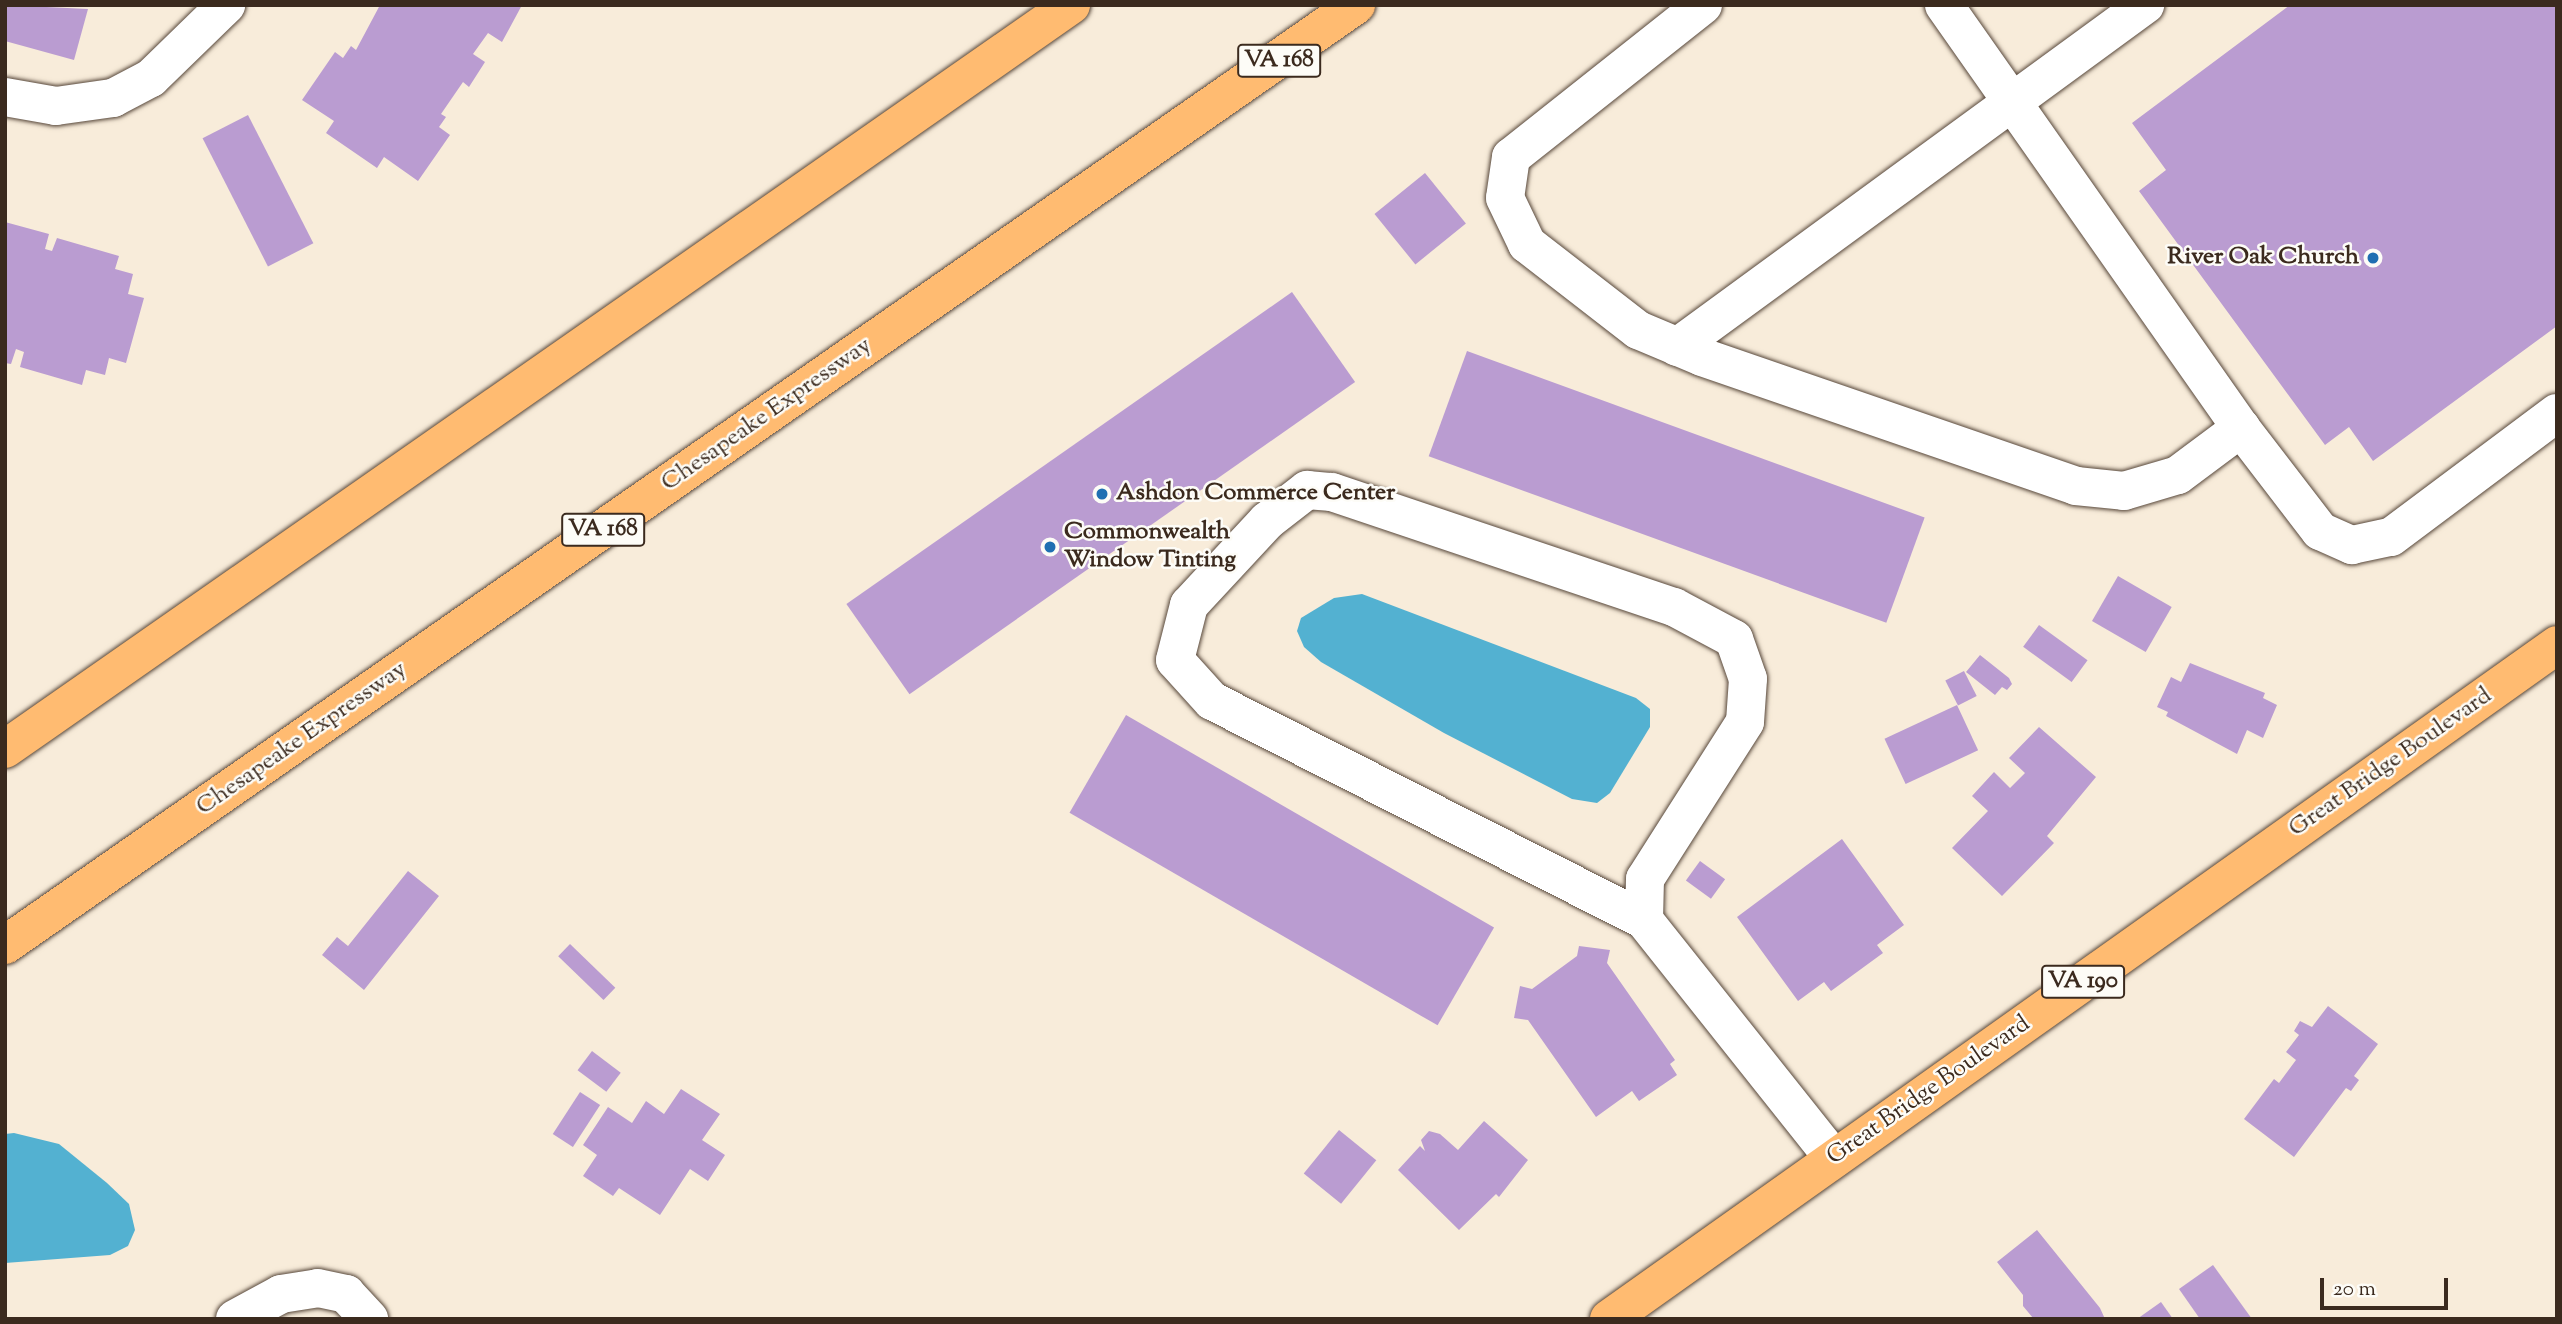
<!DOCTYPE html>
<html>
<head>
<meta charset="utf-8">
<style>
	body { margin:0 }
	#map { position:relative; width:2562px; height:1324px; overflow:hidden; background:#f8ecda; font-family:"Sorts Mill Goudy",serif }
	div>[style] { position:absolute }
	.water>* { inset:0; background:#53b1d1 }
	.building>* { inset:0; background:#ba9cd1; transform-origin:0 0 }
	.roads { filter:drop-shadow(0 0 2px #57473a) drop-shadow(0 0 2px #57473a) }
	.minor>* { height:38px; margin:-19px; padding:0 19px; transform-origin:19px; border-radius:19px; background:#fff }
	.major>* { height:38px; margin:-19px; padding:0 19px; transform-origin:19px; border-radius:19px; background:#ffbb71 }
	.highway>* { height:38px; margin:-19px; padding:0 19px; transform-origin:19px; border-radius:19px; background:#ffbb71 }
	.dots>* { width:19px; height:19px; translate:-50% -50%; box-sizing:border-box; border:4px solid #fdfcf7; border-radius:50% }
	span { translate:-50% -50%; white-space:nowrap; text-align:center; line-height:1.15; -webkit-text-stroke:5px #fdfcf7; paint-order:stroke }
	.shield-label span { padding:2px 5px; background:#fdfcf7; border:2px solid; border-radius:5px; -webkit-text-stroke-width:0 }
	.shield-label { font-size:23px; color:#3b2a1e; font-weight:700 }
	.poi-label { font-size:24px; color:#3b2a1e; font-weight:700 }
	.right { translate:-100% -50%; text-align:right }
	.left { translate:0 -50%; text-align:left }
	.street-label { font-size:24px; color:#3b2a1e }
	.frame { position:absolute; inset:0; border:7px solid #3b2a1e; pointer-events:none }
	.scale { position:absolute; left:2320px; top:1278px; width:128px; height:32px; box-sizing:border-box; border:4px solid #3b2a1e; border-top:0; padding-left:9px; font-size:21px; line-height:24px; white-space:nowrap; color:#3b2a1e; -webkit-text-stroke:5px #fdfcf7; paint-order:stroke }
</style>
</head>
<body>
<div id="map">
	<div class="water">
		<div style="clip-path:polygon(1362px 594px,1636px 698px,1650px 709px,1650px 727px,1610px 793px,1597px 803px,1572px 799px,1444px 733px,1321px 662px,1304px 647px,1297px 631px,1301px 618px,1334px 598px)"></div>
		<div style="clip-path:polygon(14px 1133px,59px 1144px,107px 1183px,129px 1204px,135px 1230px,128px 1246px,110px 1255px,5px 1263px,5px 1134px)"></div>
	</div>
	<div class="building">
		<div style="clip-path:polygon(5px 5px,88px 9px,74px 60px,5px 41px)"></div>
		<div style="clip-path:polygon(380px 5px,522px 5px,502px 42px,488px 33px,473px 54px,485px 62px,469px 87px,463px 82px,441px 114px,446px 117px,439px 127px,450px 135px,418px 181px,384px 157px,377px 168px,326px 133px,334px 121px,302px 100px,335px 52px,343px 58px,351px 46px,356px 50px)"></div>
		<div style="clip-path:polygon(2290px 5px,2557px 5px,2557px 326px,2373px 461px,2349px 427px,2325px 445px,2139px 191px,2166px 170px,2132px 123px)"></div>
		<div style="left:248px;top:115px;width:144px;height:51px;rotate:63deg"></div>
		<div style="left:1425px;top:173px;width:65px;height:65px;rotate:51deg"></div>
		<div style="clip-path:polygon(5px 222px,49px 234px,45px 249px,52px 251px,57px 238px,119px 256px,115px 269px,133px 274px,128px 294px,144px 298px,126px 363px,109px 358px,105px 375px,86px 370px,82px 385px,20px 367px,24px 352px,16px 349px,11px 364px,5px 363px)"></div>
		<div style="left:1292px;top:292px;width:110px;height:544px;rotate:55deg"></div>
		<div style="left:1467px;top:351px;width:487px;height:112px;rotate:20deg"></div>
		<div style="left:2118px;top:576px;width:62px;height:52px;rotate:30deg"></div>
		<div style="left:2039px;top:625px;width:60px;height:27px;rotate:36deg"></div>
		<div style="clip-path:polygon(1980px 655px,2009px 678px,2012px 684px,2007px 690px,2002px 687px,1995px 695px,1966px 672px)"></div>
		<div style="clip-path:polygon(2190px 663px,2265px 693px,2263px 698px,2277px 705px,2263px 738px,2247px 730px,2237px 754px,2166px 716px,2168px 712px,2157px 707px,2171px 677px,2181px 682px)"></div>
		<div style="left:1964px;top:671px;width:28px;height:21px;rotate:63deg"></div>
		<div style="left:1957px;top:705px;width:50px;height:80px;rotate:65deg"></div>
		<div style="left:1126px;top:715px;width:425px;height:113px;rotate:30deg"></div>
		<div style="clip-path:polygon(2039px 727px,2096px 777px,2047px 836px,2054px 843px,2002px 896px,1952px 848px,1988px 811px,1972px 796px,1994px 772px,2010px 788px,2025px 773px,2009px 758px)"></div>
		<div style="clip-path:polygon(1842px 839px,1904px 925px,1877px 945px,1883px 953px,1831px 991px,1824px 982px,1798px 1001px,1737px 917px)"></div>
		<div style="left:1700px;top:861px;width:31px;height:24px;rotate:36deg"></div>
		<div style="clip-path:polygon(408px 871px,439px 896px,364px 990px,322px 955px,337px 937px,348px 946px)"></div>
		<div style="left:570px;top:944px;width:63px;height:17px;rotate:44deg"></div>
		<div style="clip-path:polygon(1579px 946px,1610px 950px,1607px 963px,1675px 1060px,1670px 1064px,1677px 1075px,1639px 1101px,1632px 1091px,1596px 1117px,1528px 1020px,1514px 1018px,1520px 986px,1532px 989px,1577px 956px)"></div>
		<div style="clip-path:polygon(2328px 1006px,2378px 1044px,2354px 1076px,2359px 1080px,2351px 1091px,2346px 1088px,2294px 1157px,2244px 1119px,2274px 1079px,2279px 1083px,2296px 1060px,2286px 1052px,2299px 1035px,2294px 1031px,2300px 1021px,2312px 1027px)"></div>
		<div style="left:592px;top:1051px;width:36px;height:24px;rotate:37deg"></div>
		<div style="clip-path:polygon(681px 1089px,720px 1114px,702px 1140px,725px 1155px,708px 1181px,690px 1169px,660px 1215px,619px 1188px,613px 1196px,583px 1176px,597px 1155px,583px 1145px,608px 1107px,632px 1123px,646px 1101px,664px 1114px)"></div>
		<div style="left:580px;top:1092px;width:24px;height:50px;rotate:33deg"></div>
		<div style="clip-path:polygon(1484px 1121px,1528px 1160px,1499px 1197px,1496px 1194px,1459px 1230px,1398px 1170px,1420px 1146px,1425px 1151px,1421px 1140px,1429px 1131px,1440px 1134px,1458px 1150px)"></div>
		<div style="left:1339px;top:1130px;width:48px;height:56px;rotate:39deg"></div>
		<div style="clip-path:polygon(2037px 1230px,2100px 1308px,2105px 1319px,2033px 1318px,2023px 1306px,2023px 1295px,1997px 1262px)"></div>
		<div style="clip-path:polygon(2213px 1265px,2252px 1319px,2200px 1319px,2179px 1289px)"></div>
		<div style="clip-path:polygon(2161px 1302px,2173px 1319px,2137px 1319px)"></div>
	</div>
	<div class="roads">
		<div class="minor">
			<div style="left:1703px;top:5px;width:245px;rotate:141.6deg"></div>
			<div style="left:1511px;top:157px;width:41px;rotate:98.3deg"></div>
			<div style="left:1505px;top:198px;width:51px;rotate:64.4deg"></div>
			<div style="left:1527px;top:244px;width:140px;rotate:37.8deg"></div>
			<div style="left:1638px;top:330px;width:69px;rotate:22.9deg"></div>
			<div style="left:1702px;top:357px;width:396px;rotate:19deg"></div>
			<div style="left:2076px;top:486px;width:48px;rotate:5.9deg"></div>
			<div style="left:2124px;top:491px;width:56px;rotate:-16.5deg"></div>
			<div style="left:2178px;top:475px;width:79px;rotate:-36.7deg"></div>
			<div style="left:2241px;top:428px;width:130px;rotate:52.5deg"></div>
			<div style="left:2320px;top:531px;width:35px;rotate:24deg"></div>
			<div style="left:2352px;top:545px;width:40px;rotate:-12deg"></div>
			<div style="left:2391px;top:537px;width:207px;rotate:-36.8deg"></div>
			<div style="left:1944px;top:5px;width:517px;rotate:54.93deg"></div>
			<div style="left:5px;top:97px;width:52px;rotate:10deg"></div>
			<div style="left:56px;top:106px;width:58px;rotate:-8deg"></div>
			<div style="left:113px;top:98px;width:43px;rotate:-27.8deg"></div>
			<div style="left:151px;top:78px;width:105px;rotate:-44.2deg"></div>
			<div style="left:1677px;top:347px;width:580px;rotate:-36.16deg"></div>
			<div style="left:1644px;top:920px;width:484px;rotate:-153.1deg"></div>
			<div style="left:1212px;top:701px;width:55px;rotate:-132.1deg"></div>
			<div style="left:1175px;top:660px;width:57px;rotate:-75.7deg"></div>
			<div style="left:1189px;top:605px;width:115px;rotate:-47.1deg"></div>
			<div style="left:1267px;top:521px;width:51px;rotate:-37.8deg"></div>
			<div style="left:1307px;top:490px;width:25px;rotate:5deg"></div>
			<div style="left:1332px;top:492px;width:361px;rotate:18.6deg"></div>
			<div style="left:1674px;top:607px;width:68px;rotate:28.1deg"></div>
			<div style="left:1734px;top:639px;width:42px;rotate:70.7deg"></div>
			<div style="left:1748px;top:679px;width:43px;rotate:94deg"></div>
			<div style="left:1745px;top:722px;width:186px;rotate:122.5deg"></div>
			<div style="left:1645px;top:879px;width:41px;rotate:91.4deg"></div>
			<div style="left:1644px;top:920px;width:305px;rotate:51.5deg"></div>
			<div style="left:235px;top:1319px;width:52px;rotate:-28.5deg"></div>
			<div style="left:281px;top:1294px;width:37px;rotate:-9deg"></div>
			<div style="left:318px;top:1288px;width:29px;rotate:12deg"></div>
			<div style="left:346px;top:1294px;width:34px;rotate:47deg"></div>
		</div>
		<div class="major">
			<div style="left:1609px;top:1319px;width:1163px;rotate:-35.41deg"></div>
		</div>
		<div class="highway">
			<div style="left:5px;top:749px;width:1300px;rotate:-34.91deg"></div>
			<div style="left:5px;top:945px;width:1646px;rotate:-34.83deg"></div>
		</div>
	</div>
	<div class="dots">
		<div style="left:2373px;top:258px;background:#1f6fb2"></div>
		<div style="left:1102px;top:494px;background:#1f6fb2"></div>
		<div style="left:1050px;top:547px;background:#1f6fb2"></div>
	</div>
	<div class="shield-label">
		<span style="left:1279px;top:61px">VA 168</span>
		<span style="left:603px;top:530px">VA 168</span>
		<span style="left:2083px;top:982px">VA 190</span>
	</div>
	<div class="poi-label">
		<span class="right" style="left:2359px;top:258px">River Oak Church</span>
		<span class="left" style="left:1116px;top:494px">Ashdon Commerce Center</span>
		<span class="left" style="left:1064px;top:547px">Commonwealth<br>Window Tinting</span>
	</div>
	<div class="street-label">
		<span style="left:767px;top:415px;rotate:-35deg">Chesapeake Expressway</span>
		<span style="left:302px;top:739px;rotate:-35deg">Chesapeake Expressway</span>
		<span style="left:2391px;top:763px;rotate:-35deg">Great Bridge Boulevard</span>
		<span style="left:1929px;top:1091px;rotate:-35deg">Great Bridge Boulevard</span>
	</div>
	<div class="frame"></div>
	<div class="scale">20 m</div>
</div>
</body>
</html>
